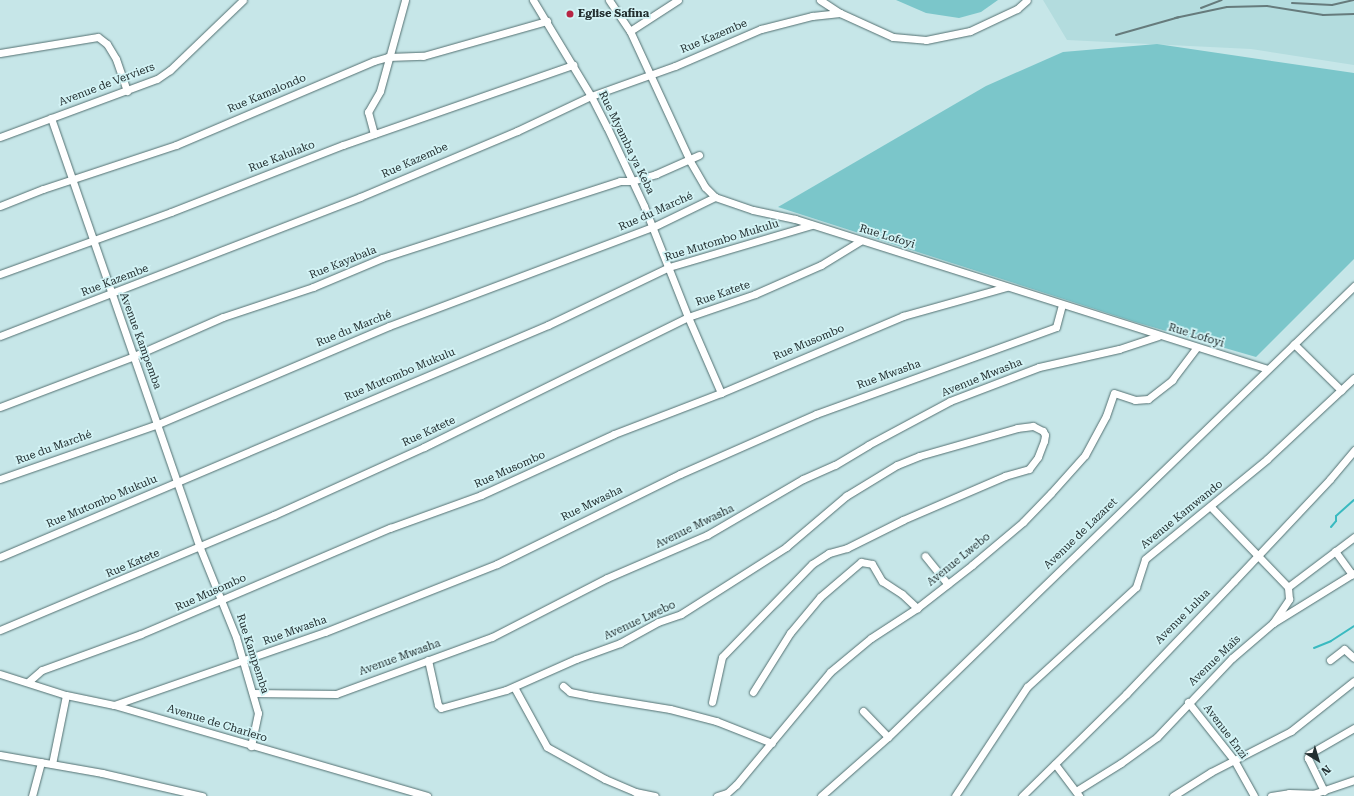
<!DOCTYPE html>
<html>
<head>
<meta charset="utf-8">
<style>
	body { margin:0 }
	#map { position:relative; width:1354px; height:796px; overflow:hidden; background:#c6e6e8; font-family:"Roboto Serif",serif }
	div>[style] { position:absolute }
	.built>* { inset:0; background:#b3dcde }
	.green>* { inset:0; background:#7bc6ca }
	.stream>* { height:2px; margin:-1px; padding:0 1px; transform-origin:1px; border-radius:1px; background:#3abac0 }
	.roads { filter:drop-shadow(0 0 1px #537071) drop-shadow(0 0 1px #537071) }
	.minor>* { height:7px; margin:-3.5px; padding:0 3.5px; transform-origin:3.5px; border-radius:3.5px; background:#fff }
	.rail>* { height:2px; margin:-1px; padding:0 1px; transform-origin:1px; border-radius:1px; background:#667b7c }
	.dots>* { width:11px; height:11px; translate:-50% -50%; box-sizing:border-box; border:2px solid #d3f3f5; border-radius:50% }
	span { translate:-50% -50%; white-space:nowrap; text-align:center; line-height:1.15; -webkit-text-stroke:3.5px #d3f3f5; paint-order:stroke }
	.poi-label { font-size:11px; color:#232f30; font-weight:700 }
	.left { translate:0 -50%; text-align:left }
	.street-label { font-size:11px; color:#232f30 }
	.north { position:absolute; left:1298px; top:740px; width:40px; height:40px; -webkit-text-stroke:3px #d3f3f5; paint-order:stroke; rotate:142deg; font-size:11px; font-weight:700; line-height:16px; text-align:center; color:#232f30 }
	.north::after { content:''; display:block; margin:auto; width:14px; height:18px; background:#232f30; clip-path:polygon(50% 0,100% 100%,50% 72%,0 100%) }
</style>
</head>
<body>
<div id="map">
	<div class="built">
		<div style="clip-path:polygon(1043px 0,1354px 0,1354px 65px,1251px 49px,1067px 40px)"></div>
	</div>
	<div class="green">
		<div style="clip-path:polygon(896px 0,998px 0,981px 12px,959px 18px,926px 13px)"></div>
		<div style="clip-path:polygon(1157px 44px,1354px 73px,1354px 259px,1256px 357px,1135px 322px,778px 207px,986px 86px,1063px 52px)"></div>
	</div>
	<div class="stream">
		<div style="left:1331px;top:527px;width:8px;rotate:-50deg"></div>
		<div style="left:1336px;top:521px;width:5px;rotate:-90deg"></div>
		<div style="left:1336px;top:516px;width:24px;rotate:-42deg"></div>
		<div style="left:1314px;top:648px;width:18px;rotate:-22deg"></div>
		<div style="left:1331px;top:641px;width:27px;rotate:-33deg"></div>
	</div>
	<div class="roads">
		<div class="minor">
			<div style="left:533px;top:0;width:112px;rotate:58.9deg"></div>
			<div style="left:591px;top:96px;width:35px;rotate:63deg"></div>
			<div style="left:607px;top:127px;width:87px;rotate:64.9deg"></div>
			<div style="left:644px;top:206px;width:119px;rotate:68.4deg"></div>
			<div style="left:688px;top:317px;width:83px;rotate:66.5deg"></div>
			<div style="left:609px;top:0;width:37px;rotate:56deg"></div>
			<div style="left:630px;top:31px;width:143px;rotate:65.2deg"></div>
			<div style="left:690px;top:161px;width:30px;rotate:60deg"></div>
			<div style="left:705px;top:187px;width:14px;rotate:45deg"></div>
			<div style="left:715px;top:197px;width:40px;rotate:18.9deg"></div>
			<div style="left:753px;top:210px;width:43px;rotate:12.1deg"></div>
			<div style="left:795px;top:219px;width:495px;rotate:17.6deg"></div>
			<div style="left:820px;top:0;width:24px;rotate:33deg"></div>
			<div style="left:840px;top:13px;width:58px;rotate:24.4deg"></div>
			<div style="left:893px;top:37px;width:33px;rotate:5deg"></div>
			<div style="left:926px;top:40px;width:45px;rotate:-11.6deg"></div>
			<div style="left:970px;top:31px;width:52px;rotate:-25.1deg"></div>
			<div style="left:1017px;top:9px;width:13px;rotate:-42deg"></div>
			<div style="left:630px;top:31px;width:57px;rotate:-32.9deg"></div>
			<div style="left:0;top:53px;width:99px;rotate:-9.3deg"></div>
			<div style="left:98px;top:37px;width:11px;rotate:38deg"></div>
			<div style="left:107px;top:44px;width:17px;rotate:59deg"></div>
			<div style="left:116px;top:59px;width:34px;rotate:71deg"></div>
			<div style="left:51px;top:118px;width:455px;rotate:70.9deg"></div>
			<div style="left:200px;top:548px;width:96px;rotate:68deg"></div>
			<div style="left:236px;top:637px;width:79px;rotate:73.9deg"></div>
			<div style="left:258px;top:713px;width:34px;rotate:102deg"></div>
			<div style="left:374px;top:134px;width:23px;rotate:-105deg"></div>
			<div style="left:368px;top:112px;width:24px;rotate:-60deg"></div>
			<div style="left:380px;top:91px;width:94px;rotate:-74.6deg"></div>
			<div style="left:0;top:137px;width:167px;rotate:-20.3deg"></div>
			<div style="left:157px;top:79px;width:16px;rotate:-35deg"></div>
			<div style="left:170px;top:70px;width:101px;rotate:-43.8deg"></div>
			<div style="left:0;top:206px;width:46px;rotate:-21.6deg"></div>
			<div style="left:43px;top:189px;width:140px;rotate:-18.3deg"></div>
			<div style="left:176px;top:145px;width:215px;rotate:-23deg"></div>
			<div style="left:374px;top:61px;width:15px;rotate:-16deg"></div>
			<div style="left:388px;top:57px;width:35px;rotate:-2deg"></div>
			<div style="left:423px;top:56px;width:129px;rotate:-15.8deg"></div>
			<div style="left:0;top:274px;width:182px;rotate:-19.9deg"></div>
			<div style="left:171px;top:212px;width:185px;rotate:-21.3deg"></div>
			<div style="left:343px;top:145px;width:244px;rotate:-19.2deg"></div>
			<div style="left:0;top:336px;width:386px;rotate:-21.1deg"></div>
			<div style="left:360px;top:197px;width:170px;rotate:-22.8deg"></div>
			<div style="left:517px;top:131px;width:82px;rotate:-25.3deg"></div>
			<div style="left:591px;top:96px;width:89px;rotate:-19.7deg"></div>
			<div style="left:675px;top:66px;width:94px;rotate:-23.3deg"></div>
			<div style="left:761px;top:29px;width:53px;rotate:-14.3deg"></div>
			<div style="left:812px;top:16px;width:28px;rotate:-6deg"></div>
			<div style="left:1294px;top:344px;width:66px;rotate:44.4deg"></div>
			<div style="left:0;top:407px;width:143px;rotate:-20.8deg"></div>
			<div style="left:134px;top:356px;width:97px;rotate:-23.7deg"></div>
			<div style="left:223px;top:317px;width:95px;rotate:-18.4deg"></div>
			<div style="left:313px;top:287px;width:75px;rotate:-22.8deg"></div>
			<div style="left:382px;top:258px;width:250px;rotate:-17.9deg"></div>
			<div style="left:620px;top:181px;width:12px"></div>
			<div style="left:632px;top:181px;width:25px;rotate:-16deg"></div>
			<div style="left:656px;top:174px;width:47px;rotate:-23.8deg"></div>
			<div style="left:0;top:479px;width:167px;rotate:-19.2deg"></div>
			<div style="left:158px;top:424px;width:251px;rotate:-23deg"></div>
			<div style="left:389px;top:326px;width:282px;rotate:-20.6deg"></div>
			<div style="left:653px;top:227px;width:69px;rotate:-25.8deg"></div>
			<div style="left:1211px;top:507px;width:111px;rotate:46.1deg"></div>
			<div style="left:1335px;top:551px;width:29px;rotate:54deg"></div>
			<div style="left:925px;top:556px;width:36px;rotate:51deg"></div>
			<div style="left:0;top:557px;width:595px;rotate:-22.95deg"></div>
			<div style="left:548px;top:325px;width:134px;rotate:-25.6deg"></div>
			<div style="left:669px;top:267px;width:149px;rotate:-16.4deg"></div>
			<div style="left:1288px;top:587px;width:83px;rotate:-37.1deg"></div>
			<div style="left:1273px;top:623px;width:95px;rotate:-31.7deg"></div>
			<div style="left:0;top:630px;width:297px;rotate:-22.8deg"></div>
			<div style="left:274px;top:515px;width:165px;rotate:-24.4deg"></div>
			<div style="left:424px;top:447px;width:294px;rotate:-26.2deg"></div>
			<div style="left:688px;top:317px;width:71px;rotate:-18.9deg"></div>
			<div style="left:755px;top:294px;width:72px;rotate:-23.7deg"></div>
			<div style="left:821px;top:265px;width:46px;rotate:-31.6deg"></div>
			<div style="left:428px;top:660px;width:46px;rotate:77.5deg"></div>
			<div style="left:438px;top:705px;width:4px;rotate:45deg"></div>
			<div style="left:441px;top:708px;width:67px;rotate:-15.5deg"></div>
			<div style="left:506px;top:690px;width:77px;rotate:-23.9deg"></div>
			<div style="left:576px;top:659px;width:47px;rotate:-20deg"></div>
			<div style="left:620px;top:643px;width:43px;rotate:-28.9deg"></div>
			<div style="left:658px;top:622px;width:24px;rotate:-19deg"></div>
			<div style="left:681px;top:614px;width:125px;rotate:-32.5deg"></div>
			<div style="left:786px;top:547px;width:79px;rotate:-40.4deg"></div>
			<div style="left:846px;top:496px;width:60px;rotate:-31.3deg"></div>
			<div style="left:897px;top:465px;width:24px;rotate:-22deg"></div>
			<div style="left:919px;top:456px;width:102px;rotate:-15.9deg"></div>
			<div style="left:1017px;top:428px;width:16px;rotate:-7deg"></div>
			<div style="left:1033px;top:426px;width:11px;rotate:27deg"></div>
			<div style="left:1043px;top:431px;width:4px;rotate:63deg"></div>
			<div style="left:1045px;top:435px;width:6px;rotate:99deg"></div>
			<div style="left:1044px;top:441px;width:17px;rotate:111deg"></div>
			<div style="left:1038px;top:457px;width:15px;rotate:127deg"></div>
			<div style="left:1029px;top:469px;width:25px;rotate:164deg"></div>
			<div style="left:1005px;top:476px;width:111px;rotate:156.7deg"></div>
			<div style="left:903px;top:520px;width:63px;rotate:153.4deg"></div>
			<div style="left:847px;top:548px;width:19px;rotate:164deg"></div>
			<div style="left:829px;top:553px;width:20px;rotate:147deg"></div>
			<div style="left:812px;top:564px;width:129px;rotate:134.1deg"></div>
			<div style="left:722px;top:657px;width:46px;rotate:102.5deg"></div>
			<div style="left:1330px;top:660px;width:18px;rotate:-38deg"></div>
			<div style="left:1344px;top:649px;width:13px;rotate:42deg"></div>
			<div style="left:0;top:674px;width:69px;rotate:17.7deg"></div>
			<div style="left:66px;top:695px;width:49px;rotate:11.8deg"></div>
			<div style="left:114px;top:705px;width:326px;rotate:16.2deg"></div>
			<div style="left:28px;top:682px;width:18px;rotate:-41deg"></div>
			<div style="left:42px;top:670px;width:105px;rotate:-20deg"></div>
			<div style="left:141px;top:634px;width:271px;rotate:-23.1deg"></div>
			<div style="left:390px;top:528px;width:97px;rotate:-19.9deg"></div>
			<div style="left:481px;top:495px;width:146px;rotate:-24.6deg"></div>
			<div style="left:614px;top:434px;width:115px;rotate:-21deg"></div>
			<div style="left:721px;top:393px;width:198px;rotate:-22.9deg"></div>
			<div style="left:903px;top:316px;width:107px;rotate:-15.7deg"></div>
			<div style="left:563px;top:686px;width:9px;rotate:41deg"></div>
			<div style="left:570px;top:692px;width:20px;rotate:11deg"></div>
			<div style="left:590px;top:696px;width:81px;rotate:9.2deg"></div>
			<div style="left:670px;top:709px;width:48px;rotate:14.6deg"></div>
			<div style="left:716px;top:721px;width:60px;rotate:21.4deg"></div>
			<div style="left:514px;top:687px;width:68px;rotate:61.2deg"></div>
			<div style="left:547px;top:747px;width:66px;rotate:28.9deg"></div>
			<div style="left:605px;top:779px;width:33px;rotate:23deg"></div>
			<div style="left:635px;top:792px;width:20px;rotate:11deg"></div>
			<div style="left:753px;top:692px;width:70px;rotate:-57.9deg"></div>
			<div style="left:790px;top:633px;width:47px;rotate:-50.2deg"></div>
			<div style="left:820px;top:597px;width:54px;rotate:-40.5deg"></div>
			<div style="left:861px;top:562px;width:11px;rotate:10deg"></div>
			<div style="left:872px;top:564px;width:20px;rotate:60deg"></div>
			<div style="left:882px;top:581px;width:24px;rotate:33deg"></div>
			<div style="left:902px;top:594px;width:21px;rotate:43deg"></div>
			<div style="left:253px;top:693px;width:83px;rotate:0.7deg"></div>
			<div style="left:336px;top:694px;width:166px;rotate:-20.1deg"></div>
			<div style="left:492px;top:637px;width:129px;rotate:-27.2deg"></div>
			<div style="left:607px;top:578px;width:109px;rotate:-23.3deg"></div>
			<div style="left:707px;top:535px;width:111px;rotate:-30.3deg"></div>
			<div style="left:803px;top:479px;width:35px;rotate:-24deg"></div>
			<div style="left:835px;top:465px;width:39px;rotate:-31deg"></div>
			<div style="left:868px;top:445px;width:93px;rotate:-28.2deg"></div>
			<div style="left:950px;top:401px;width:95px;rotate:-20.9deg"></div>
			<div style="left:1039px;top:367px;width:82px;rotate:-12.7deg"></div>
			<div style="left:1119px;top:349px;width:41px;rotate:-18.4deg"></div>
			<div style="left:1188px;top:702px;width:74px;rotate:51.6deg"></div>
			<div style="left:1234px;top:760px;width:41px;rotate:60.9deg"></div>
			<div style="left:114px;top:705px;width:223px;rotate:-19.1deg"></div>
			<div style="left:325px;top:632px;width:185px;rotate:-21.6deg"></div>
			<div style="left:497px;top:564px;width:204px;rotate:-26.2deg"></div>
			<div style="left:680px;top:474px;width:149px;rotate:-23.8deg"></div>
			<div style="left:816px;top:414px;width:255px;rotate:-19.9deg"></div>
			<div style="left:1056px;top:327px;width:23px;rotate:-75deg"></div>
			<div style="left:863px;top:711px;width:36px;rotate:46deg"></div>
			<div style="left:0;top:755px;width:104px;rotate:10deg"></div>
			<div style="left:102px;top:773px;width:103px;rotate:13deg"></div>
			<div style="left:52px;top:764px;width:70px;rotate:-78.5deg"></div>
			<div style="left:1055px;top:764px;width:40px;rotate:53deg"></div>
			<div style="left:1076px;top:791px;width:53px;rotate:-31.9deg"></div>
			<div style="left:1121px;top:763px;width:44px;rotate:-35.8deg"></div>
			<div style="left:1157px;top:737px;width:109px;rotate:-46.5deg"></div>
			<div style="left:1232px;top:658px;width:54px;rotate:-40.5deg"></div>
			<div style="left:1273px;top:623px;width:29px;rotate:-56deg"></div>
			<div style="left:1289px;top:599px;width:12px;rotate:-95deg"></div>
			<div style="left:1324px;top:791px;width:37px;rotate:-116deg"></div>
			<div style="left:1308px;top:758px;width:4px;rotate:-76deg"></div>
			<div style="left:1309px;top:754px;width:52px;rotate:-30deg"></div>
			<div style="left:32px;top:796px;width:35px;rotate:-75deg"></div>
			<div style="left:717px;top:796px;width:10px;rotate:-17deg"></div>
			<div style="left:727px;top:793px;width:12px;rotate:-42deg"></div>
			<div style="left:736px;top:785px;width:147px;rotate:-50.2deg"></div>
			<div style="left:830px;top:672px;width:53px;rotate:-39.7deg"></div>
			<div style="left:871px;top:638px;width:55px;rotate:-33.1deg"></div>
			<div style="left:917px;top:608px;width:70px;rotate:-38deg"></div>
			<div style="left:972px;top:565px;width:67px;rotate:-40.1deg"></div>
			<div style="left:1023px;top:522px;width:40px;rotate:-46deg"></div>
			<div style="left:1051px;top:493px;width:51px;rotate:-48.2deg"></div>
			<div style="left:1085px;top:455px;width:44px;rotate:-61.7deg"></div>
			<div style="left:1106px;top:416px;width:24px;rotate:-71deg"></div>
			<div style="left:1114px;top:393px;width:22px;rotate:18deg"></div>
			<div style="left:1135px;top:400px;width:13px;rotate:-4deg"></div>
			<div style="left:1148px;top:399px;width:31px;rotate:-38deg"></div>
			<div style="left:1172px;top:380px;width:40px;rotate:-53deg"></div>
			<div style="left:821px;top:796px;width:89px;rotate:-41.4deg"></div>
			<div style="left:888px;top:737px;width:649px;rotate:-44.06deg"></div>
			<div style="left:955px;top:796px;width:131px;rotate:-56.6deg"></div>
			<div style="left:1027px;top:687px;width:148px;rotate:-42.5deg"></div>
			<div style="left:1136px;top:587px;width:29px;rotate:-72deg"></div>
			<div style="left:1145px;top:559px;width:158px;rotate:-39.3deg"></div>
			<div style="left:1267px;top:459px;width:119px;rotate:-43deg"></div>
			<div style="left:1022px;top:796px;width:146px;rotate:-44.4deg"></div>
			<div style="left:1126px;top:694px;width:156px;rotate:-46.3deg"></div>
			<div style="left:1234px;top:581px;width:140px;rotate:-46.7deg"></div>
			<div style="left:1330px;top:479px;width:38px;rotate:-50deg"></div>
			<div style="left:1173px;top:796px;width:45px;rotate:-32.3deg"></div>
			<div style="left:1211px;top:772px;width:90px;rotate:-27.1deg"></div>
			<div style="left:1291px;top:731px;width:80px;rotate:-38.4deg"></div>
			<div style="left:1271px;top:796px;width:18px;rotate:-9deg"></div>
			<div style="left:1289px;top:793px;width:24px;rotate:2deg"></div>
			<div style="left:1313px;top:794px;width:43px;rotate:-18.9deg"></div>
		</div>
	</div>
	<div class="rail">
		<div style="left:1292px;top:3px;width:40px;rotate:2.9deg"></div>
		<div style="left:1332px;top:5px;width:22px;rotate:-13deg"></div>
		<div style="left:1201px;top:8px;width:22px;rotate:-21deg"></div>
		<div style="left:1175px;top:18px;width:53px;rotate:-11.9deg"></div>
		<div style="left:1227px;top:7px;width:40px;rotate:-1.4deg"></div>
		<div style="left:1267px;top:6px;width:57px;rotate:9.1deg"></div>
		<div style="left:1323px;top:15px;width:31px;rotate:-2deg"></div>
		<div style="left:1116px;top:35px;width:66px;rotate:-15.9deg"></div>
	</div>
	<div class="dots">
		<div style="left:570px;top:14px;background:#b72544"></div>
	</div>
	<div class="poi-label">
		<span class="left" style="left:578px;top:14px">Eglise Safina</span>
	</div>
	<div class="street-label">
		<span style="left:714px;top:37px;rotate:-23deg">Rue Kazembe</span>
		<span style="left:107px;top:85px;rotate:-21deg">Avenue de Verviers</span>
		<span style="left:267px;top:94px;rotate:-23deg">Rue Kamalondo</span>
		<span style="left:626px;top:143px;rotate:64deg">Rue Myamba ya Keba</span>
		<span style="left:282px;top:157px;rotate:-21deg">Rue Kalulako</span>
		<span style="left:415px;top:161px;rotate:-24deg">Rue Kazembe</span>
		<span style="left:656px;top:212px;rotate:-24deg">Rue du Marché</span>
		<span style="left:887px;top:237px;rotate:17deg">Rue Lofoyi</span>
		<span style="left:722px;top:241px;rotate:-17deg">Rue Mutombo Mukulu</span>
		<span style="left:343px;top:263px;rotate:-22deg">Rue Kayabala</span>
		<span style="left:115px;top:281px;rotate:-21deg">Rue Kazembe</span>
		<span style="left:723px;top:294px;rotate:-19deg">Rue Katete</span>
		<span style="left:354px;top:329px;rotate:-22deg">Rue du Marché</span>
		<span style="left:1196px;top:336px;rotate:17deg">Rue Lofoyi</span>
		<span style="left:140px;top:341px;rotate:70deg">Avenue Kampemba</span>
		<span style="left:809px;top:343px;rotate:-23deg">Rue Musombo</span>
		<span style="left:400px;top:375px;rotate:-23deg">Rue Mutombo Mukulu</span>
		<span style="left:889px;top:375px;rotate:-20deg">Rue Mwasha</span>
		<span style="left:982px;top:378px;rotate:-22deg">Avenue Mwasha</span>
		<span style="left:429px;top:432px;rotate:-25deg">Rue Katete</span>
		<span style="left:54px;top:448px;rotate:-20deg">Rue du Marché</span>
		<span style="left:510px;top:470px;rotate:-24deg">Rue Musombo</span>
		<span style="left:102px;top:502px;rotate:-23deg">Rue Mutombo Mukulu</span>
		<span style="left:592px;top:504px;rotate:-26deg">Rue Mwasha</span>
		<span style="left:1182px;top:515px;rotate:-39deg">Avenue Kamwando</span>
		<span style="left:695px;top:527px;rotate:-26deg">Avenue Mwasha</span>
		<span style="left:1081px;top:534px;rotate:-44deg">Avenue de Lazaret</span>
		<span style="left:959px;top:560px;rotate:-39deg">Avenue Lwebo</span>
		<span style="left:133px;top:564px;rotate:-23deg">Rue Katete</span>
		<span style="left:211px;top:593px;rotate:-24deg">Rue Musombo</span>
		<span style="left:1183px;top:617px;rotate:-45deg">Avenue Lulua</span>
		<span style="left:640px;top:621px;rotate:-25deg">Avenue Lwebo</span>
		<span style="left:295px;top:631px;rotate:-20deg">Rue Mwasha</span>
		<span style="left:252px;top:654px;rotate:72deg">Rue Kampemba</span>
		<span style="left:400px;top:658px;rotate:-20deg">Avenue Mwasha</span>
		<span style="left:1215px;top:661px;rotate:-44deg">Avenue Maïs</span>
		<span style="left:217px;top:724px;rotate:17deg">Avenue de Charlero</span>
		<span style="left:1225px;top:732px;rotate:53deg">Avenue Enzi</span>
	</div>
	<div class="north">N</div>
</div>
</body>
</html>
